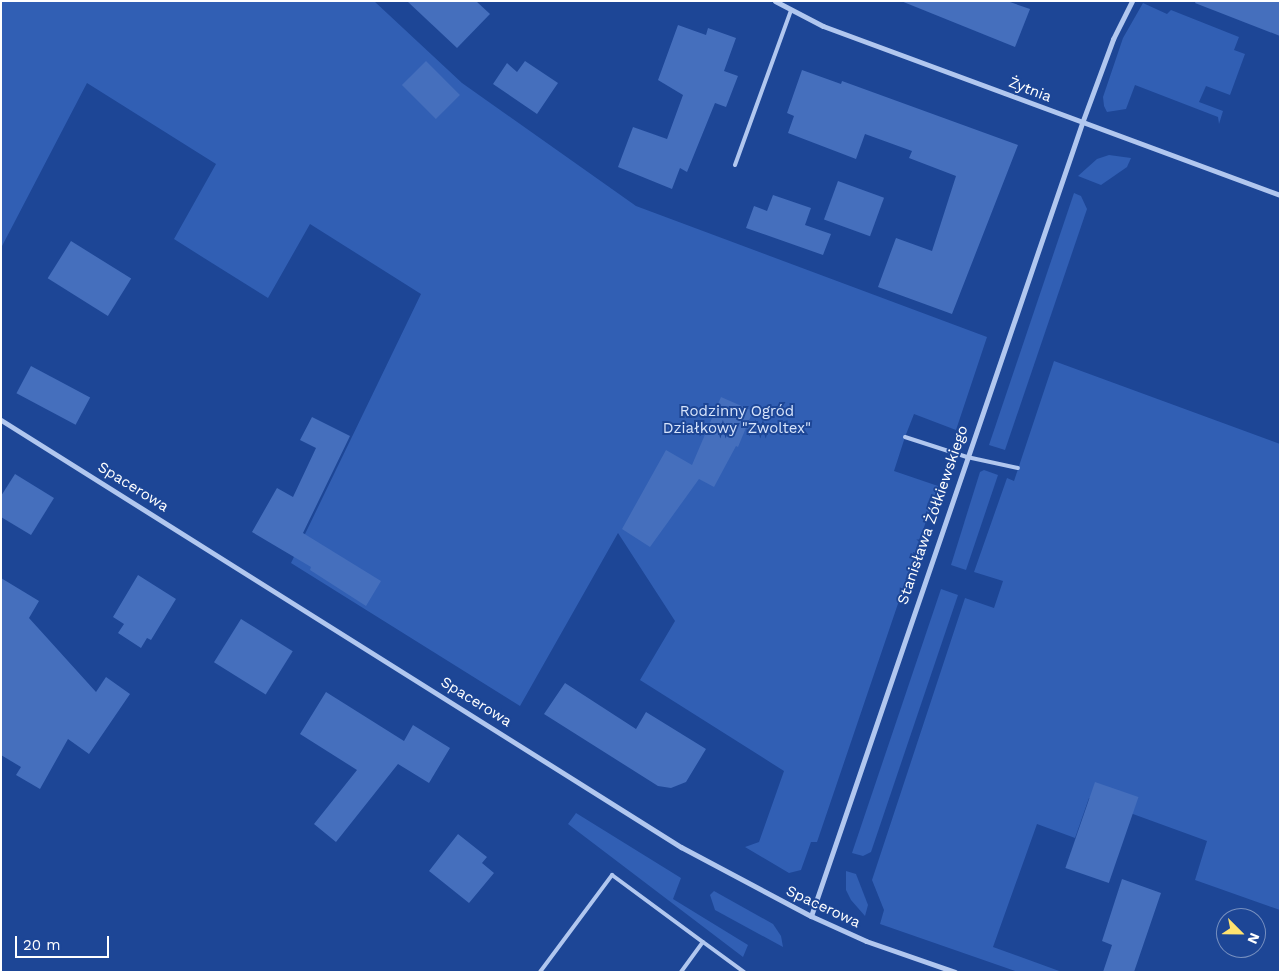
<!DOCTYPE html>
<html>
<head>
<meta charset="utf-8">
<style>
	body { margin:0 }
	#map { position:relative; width:1281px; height:973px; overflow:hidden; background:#1d4696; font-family:"Work Sans",sans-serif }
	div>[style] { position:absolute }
	.green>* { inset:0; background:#315fb4 }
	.building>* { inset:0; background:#456fbd; transform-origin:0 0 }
	.lane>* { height:4px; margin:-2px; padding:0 2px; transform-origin:2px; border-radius:2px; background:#b1c7ef }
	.street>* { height:5px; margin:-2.5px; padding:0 2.5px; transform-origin:2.5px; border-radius:2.5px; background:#b1c7ef }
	span { translate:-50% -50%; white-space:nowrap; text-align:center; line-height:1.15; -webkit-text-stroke:4px #1d4696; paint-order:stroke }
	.street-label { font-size:15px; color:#fff }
	.park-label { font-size:15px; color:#d7e4fb }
	.frame { position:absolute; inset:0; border:2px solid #fff; pointer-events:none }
	.north { position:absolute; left:1216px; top:908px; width:50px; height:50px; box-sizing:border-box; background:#1d4696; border:1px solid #7790c0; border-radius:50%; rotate:113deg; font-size:14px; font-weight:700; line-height:20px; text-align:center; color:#fff }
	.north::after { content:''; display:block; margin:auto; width:18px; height:22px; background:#ffe370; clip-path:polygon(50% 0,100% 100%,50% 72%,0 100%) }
	.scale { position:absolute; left:15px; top:936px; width:94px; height:22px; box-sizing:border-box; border:2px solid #fff; border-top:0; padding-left:6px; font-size:15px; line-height:18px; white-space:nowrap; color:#fff; -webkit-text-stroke:4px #1d4696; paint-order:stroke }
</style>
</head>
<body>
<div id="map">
	<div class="green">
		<div style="clip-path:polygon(1px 1px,374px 1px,462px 83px,636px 206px,987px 337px,956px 430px,914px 414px,905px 437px,894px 471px,938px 486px,817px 842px,811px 842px,801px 870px,789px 873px,745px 847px,759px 842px,784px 771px,640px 680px,675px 621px,618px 533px,520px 706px,291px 563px,421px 294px,310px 224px,268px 298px,204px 258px,174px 239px,216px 164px,87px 83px,1px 248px)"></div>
		<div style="clip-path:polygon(1143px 3px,1167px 14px,1171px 10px,1239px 37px,1234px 50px,1245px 54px,1230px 95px,1206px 86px,1199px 102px,1223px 111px,1219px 124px,1218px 117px,1135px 85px,1126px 109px,1107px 112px,1104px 106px,1103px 97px,1123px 38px)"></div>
		<div style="clip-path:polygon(1109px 155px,1131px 158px,1127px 167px,1101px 185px,1078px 176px,1097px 159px)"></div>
		<div style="clip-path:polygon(1074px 193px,1081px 196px,1087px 209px,1005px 450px,989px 445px)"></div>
		<div style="clip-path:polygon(1054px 361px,1280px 444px,1280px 910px,1195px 880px,1207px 841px,1089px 798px,1075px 838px,1037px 824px,993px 947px,1062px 972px,1018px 972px,880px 924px,884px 910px,872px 880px,965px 598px,994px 608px,1003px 581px,974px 572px,1007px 478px,1014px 481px)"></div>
		<div style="clip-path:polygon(984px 470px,998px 475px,966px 570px,951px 565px,980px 472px)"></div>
		<div style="clip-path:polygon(941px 589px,958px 595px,871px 852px,863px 856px,852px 853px)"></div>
		<div style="clip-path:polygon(576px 813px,681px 878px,673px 899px,748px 945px,743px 957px,568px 824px)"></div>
		<div style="clip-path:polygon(846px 871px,856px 874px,868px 905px,865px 916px,851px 900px,846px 890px)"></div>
		<div style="clip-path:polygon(714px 891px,773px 924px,781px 936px,783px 947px,715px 910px,710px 895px)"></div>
	</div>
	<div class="building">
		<div style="clip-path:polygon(407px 1px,476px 1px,490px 14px,457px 48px)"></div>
		<div style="clip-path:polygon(901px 1px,1007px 1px,1030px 9px,1015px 47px)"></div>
		<div style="clip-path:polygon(1196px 1px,1280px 1px,1280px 36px,1195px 3px)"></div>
		<div style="clip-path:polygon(678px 25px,706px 35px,708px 28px,736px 38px,724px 71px,738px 76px,726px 107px,715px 103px,687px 172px,680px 168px,672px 189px,618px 167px,633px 127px,667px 139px,683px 95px,658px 80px)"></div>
		<div style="left:426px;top:61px;width:48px;height:34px;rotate:45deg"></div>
		<div style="clip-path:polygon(525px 61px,558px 83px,537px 114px,493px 84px,507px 63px,517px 72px)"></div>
		<div style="clip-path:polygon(802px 70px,841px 84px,842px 81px,1018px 145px,952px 314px,878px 287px,896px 238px,932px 251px,956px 176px,909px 158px,912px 151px,865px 134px,856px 159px,788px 133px,794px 116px,787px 113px)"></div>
		<div style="left:838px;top:181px;width:49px;height:41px;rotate:20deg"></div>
		<div style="clip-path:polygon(773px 195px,811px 208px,805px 225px,831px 234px,823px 255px,746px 228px,754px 206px,767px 211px)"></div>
		<div style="left:71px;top:241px;width:71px;height:44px;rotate:32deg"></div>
		<div style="left:31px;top:366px;width:67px;height:31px;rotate:28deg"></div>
		<div style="clip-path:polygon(721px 397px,753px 411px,738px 447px,736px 446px,714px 487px,699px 479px,650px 547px,622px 529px,666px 450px,692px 465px)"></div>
		<div style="clip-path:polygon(312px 417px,350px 436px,303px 533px,381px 581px,366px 606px,310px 570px,311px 567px,252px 532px,277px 488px,293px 497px,316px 448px,300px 440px)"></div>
		<div style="clip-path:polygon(15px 474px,54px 498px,31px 535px,1px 517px,1px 496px)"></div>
		<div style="clip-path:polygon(138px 575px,176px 599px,151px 640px,147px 638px,141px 648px,118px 633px,124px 624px,113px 617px)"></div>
		<div style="clip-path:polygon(1px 578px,39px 601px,29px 618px,96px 692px,106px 677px,130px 694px,89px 754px,68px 739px,40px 789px,16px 775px,21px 767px,1px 755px)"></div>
		<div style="left:241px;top:619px;width:61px;height:51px;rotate:32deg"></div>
		<div style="clip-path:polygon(565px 683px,636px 729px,646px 712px,706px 749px,686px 782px,671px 788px,658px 786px,544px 714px)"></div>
		<div style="clip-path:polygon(326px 692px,404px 741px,413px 725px,450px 748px,429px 783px,398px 764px,336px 842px,314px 824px,357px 770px,300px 734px)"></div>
		<div style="left:1095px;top:782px;width:46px;height:91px;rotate:19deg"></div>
		<div style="clip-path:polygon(458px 834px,487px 857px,482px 863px,494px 873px,469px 903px,429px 871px)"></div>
		<div style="clip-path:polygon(1122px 879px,1161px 893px,1134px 972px,1103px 972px,1112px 945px,1102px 941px)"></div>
	</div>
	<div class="lane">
		<div style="left:735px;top:165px;width:165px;rotate:-70.1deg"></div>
		<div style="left:905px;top:437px;width:65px;rotate:17.9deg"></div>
		<div style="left:967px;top:457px;width:52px;rotate:12.2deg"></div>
		<div style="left:540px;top:972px;width:121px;rotate:-53.4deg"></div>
		<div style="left:612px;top:875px;width:113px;rotate:36.4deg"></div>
		<div style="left:681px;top:972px;width:37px;rotate:-54deg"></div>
		<div style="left:703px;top:942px;width:51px;rotate:36.2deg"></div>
	</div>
	<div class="street">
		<div style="left:775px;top:1px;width:54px;rotate:27.5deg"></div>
		<div style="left:823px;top:26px;width:487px;rotate:20.3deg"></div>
		<div style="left:1px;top:420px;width:803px;rotate:32.13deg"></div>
		<div style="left:681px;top:847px;width:147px;rotate:28deg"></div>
		<div style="left:811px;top:916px;width:60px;rotate:24.4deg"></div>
		<div style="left:866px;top:941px;width:94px;rotate:19.2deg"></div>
		<div style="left:811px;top:916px;width:838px;rotate:-71.13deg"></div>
		<div style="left:1082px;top:123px;width:90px;rotate:-69.7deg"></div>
		<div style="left:1113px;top:39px;width:42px;rotate:-63.4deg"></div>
	</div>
	<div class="street-label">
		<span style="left:1030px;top:90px;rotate:21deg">Żytnia</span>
		<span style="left:133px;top:487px;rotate:32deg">Spacerowa</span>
		<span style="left:933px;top:515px;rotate:-71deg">Stanisława Żółkiewskiego</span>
		<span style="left:476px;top:702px;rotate:32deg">Spacerowa</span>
		<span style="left:823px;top:907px;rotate:25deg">Spacerowa</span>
	</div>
	<div class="park-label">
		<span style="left:737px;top:420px">Rodzinny Ogród<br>Działkowy "Zwoltex"</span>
	</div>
	<div class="frame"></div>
	<div class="north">N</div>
	<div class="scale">20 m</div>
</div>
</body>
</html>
